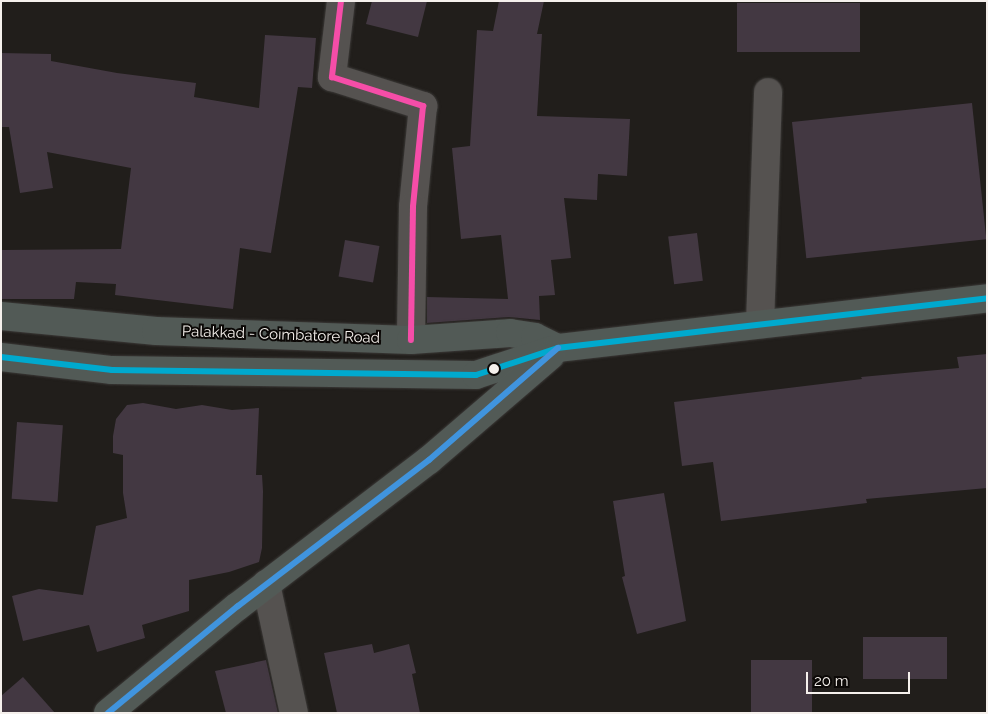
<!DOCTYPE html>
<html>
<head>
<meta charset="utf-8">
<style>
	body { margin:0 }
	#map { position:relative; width:988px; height:714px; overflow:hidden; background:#211e1b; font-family:Raleway,sans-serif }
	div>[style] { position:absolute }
	.building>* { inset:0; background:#433842; transform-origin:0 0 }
	.roads { filter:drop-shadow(0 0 1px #3c3a38) drop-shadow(0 0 1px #3c3a38) }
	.minor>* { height:28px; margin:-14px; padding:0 14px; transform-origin:14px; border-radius:14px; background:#555250 }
	.major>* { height:28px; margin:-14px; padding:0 14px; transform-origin:14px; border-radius:14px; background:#525a56 }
	.bus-1>* { height:6px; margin:-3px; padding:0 3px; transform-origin:3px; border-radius:3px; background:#f54da8 }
	.bus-2>* { height:6px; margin:-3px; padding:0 3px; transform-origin:3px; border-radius:3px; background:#00a9ce }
	.bus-3>* { height:6px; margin:-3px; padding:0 3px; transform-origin:3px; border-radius:3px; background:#4094de }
	.dots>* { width:14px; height:14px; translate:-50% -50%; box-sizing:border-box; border:2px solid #0b0806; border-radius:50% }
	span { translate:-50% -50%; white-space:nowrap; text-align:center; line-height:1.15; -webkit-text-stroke:4px #0b0806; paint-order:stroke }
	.street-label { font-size:15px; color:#f5f0ec }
	.frame { position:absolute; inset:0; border:2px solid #f5f0ec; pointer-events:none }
	.scale { position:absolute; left:806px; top:672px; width:104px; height:22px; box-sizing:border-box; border:2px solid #f5f0ec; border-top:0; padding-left:6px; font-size:15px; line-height:18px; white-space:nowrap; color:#f5f0ec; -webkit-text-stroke:4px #0b0806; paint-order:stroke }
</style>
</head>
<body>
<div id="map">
	<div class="building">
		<div style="clip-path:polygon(372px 1px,427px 1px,418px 37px,366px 24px)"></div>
		<div style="clip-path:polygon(499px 1px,544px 1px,537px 34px,542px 34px,537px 116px,630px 119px,627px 176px,598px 174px,597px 200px,564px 198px,571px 258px,551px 260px,555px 295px,539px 296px,540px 320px,509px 317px,427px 323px,427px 297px,508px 299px,501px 235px,461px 239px,452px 148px,470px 146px,477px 30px,493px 31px)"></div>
		<div style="left:737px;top:3px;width:123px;height:49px"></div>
		<div style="clip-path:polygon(265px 35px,316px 38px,312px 88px,298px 87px,271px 253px,240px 248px,233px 309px,115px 295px,116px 284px,76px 282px,74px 299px,1px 299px,1px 250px,121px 249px,131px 168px,47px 152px,53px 188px,20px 193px,9px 127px,1px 127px,1px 53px,51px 54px,51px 61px,117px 73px,196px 83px,194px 97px,259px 108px)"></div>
		<div style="left:972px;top:103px;width:137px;height:181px;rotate:84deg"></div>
		<div style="left:697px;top:233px;width:48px;height:29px;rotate:83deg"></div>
		<div style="left:345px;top:240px;width:35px;height:37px;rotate:10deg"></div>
		<div style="clip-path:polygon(987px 354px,987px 488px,866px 499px,867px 503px,721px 521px,713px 462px,682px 466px,674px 402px,862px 379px,861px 377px,959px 368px,957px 357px)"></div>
		<div style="clip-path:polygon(143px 403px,176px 409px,202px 405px,232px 410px,259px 408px,256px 475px,262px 475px,263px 491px,262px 548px,259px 562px,229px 572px,189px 580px,189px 611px,142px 625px,145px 638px,97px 652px,89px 625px,23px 641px,12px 596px,39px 589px,83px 595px,96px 526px,127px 518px,123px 493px,123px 455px,113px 453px,113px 436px,116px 419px,127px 405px)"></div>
		<div style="left:17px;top:422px;width:46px;height:77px;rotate:4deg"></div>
		<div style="clip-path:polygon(664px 493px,686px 621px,637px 634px,622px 577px,625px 576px,613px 501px)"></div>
		<div style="left:947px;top:637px;width:42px;height:84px;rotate:90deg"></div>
		<div style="clip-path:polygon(372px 644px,374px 653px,409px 644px,416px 673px,412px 674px,420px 713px,337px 713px,324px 653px)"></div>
		<div style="clip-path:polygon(266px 660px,278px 713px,226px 713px,215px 671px)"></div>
		<div style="left:751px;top:660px;width:61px;height:53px"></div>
		<div style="clip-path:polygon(23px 677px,55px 713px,1px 713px,1px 696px)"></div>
	</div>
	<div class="roads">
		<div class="minor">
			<div style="left:341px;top:1px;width:77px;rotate:96.8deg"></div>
			<div style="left:332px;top:77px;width:96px;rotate:17.7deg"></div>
			<div style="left:423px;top:106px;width:101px;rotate:95.7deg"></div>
			<div style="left:413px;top:207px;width:133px;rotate:90.9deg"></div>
			<div style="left:760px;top:324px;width:232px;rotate:-88deg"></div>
			<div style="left:266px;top:584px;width:132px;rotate:77.8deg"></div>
		</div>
		<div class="major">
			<div style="left:1px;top:316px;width:156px;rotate:5.5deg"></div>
			<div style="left:156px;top:331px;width:255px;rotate:2deg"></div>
			<div style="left:411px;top:340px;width:99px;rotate:-4deg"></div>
			<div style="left:510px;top:333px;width:25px;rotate:9deg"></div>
			<div style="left:535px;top:337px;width:25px;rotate:26deg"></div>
			<div style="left:1px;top:357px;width:112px;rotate:6.7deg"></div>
			<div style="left:112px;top:370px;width:364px;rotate:0.8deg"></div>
			<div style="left:476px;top:375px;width:86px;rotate:-18.2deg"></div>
			<div style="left:558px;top:348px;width:432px;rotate:-6.6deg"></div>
			<div style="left:108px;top:713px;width:168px;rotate:-39.5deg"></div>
			<div style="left:238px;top:606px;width:240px;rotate:-37.4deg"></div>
			<div style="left:429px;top:460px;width:160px;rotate:-40.7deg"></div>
		</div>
	</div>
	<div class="bus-1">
		<div style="left:341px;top:1px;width:77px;rotate:96.8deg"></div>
		<div style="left:332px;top:77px;width:96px;rotate:17.7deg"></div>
		<div style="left:423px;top:106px;width:101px;rotate:95.7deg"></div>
		<div style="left:413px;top:207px;width:133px;rotate:90.9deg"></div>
	</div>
	<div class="bus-2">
		<div style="left:1px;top:357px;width:112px;rotate:6.7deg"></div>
		<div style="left:112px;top:370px;width:364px;rotate:0.8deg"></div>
		<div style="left:476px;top:375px;width:86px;rotate:-18.2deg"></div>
		<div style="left:558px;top:348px;width:432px;rotate:-6.6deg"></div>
	</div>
	<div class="bus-3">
		<div style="left:108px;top:713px;width:168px;rotate:-39.5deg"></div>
		<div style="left:238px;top:606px;width:240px;rotate:-37.4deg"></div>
		<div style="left:429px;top:460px;width:171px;rotate:-41deg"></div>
	</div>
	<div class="dots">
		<div style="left:494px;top:369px;background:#f5f0ec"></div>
	</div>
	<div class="street-label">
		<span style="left:281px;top:335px;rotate:2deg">Palakkad - Coimbatore Road</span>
	</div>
	<div class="frame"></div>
	<div class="scale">20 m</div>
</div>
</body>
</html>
